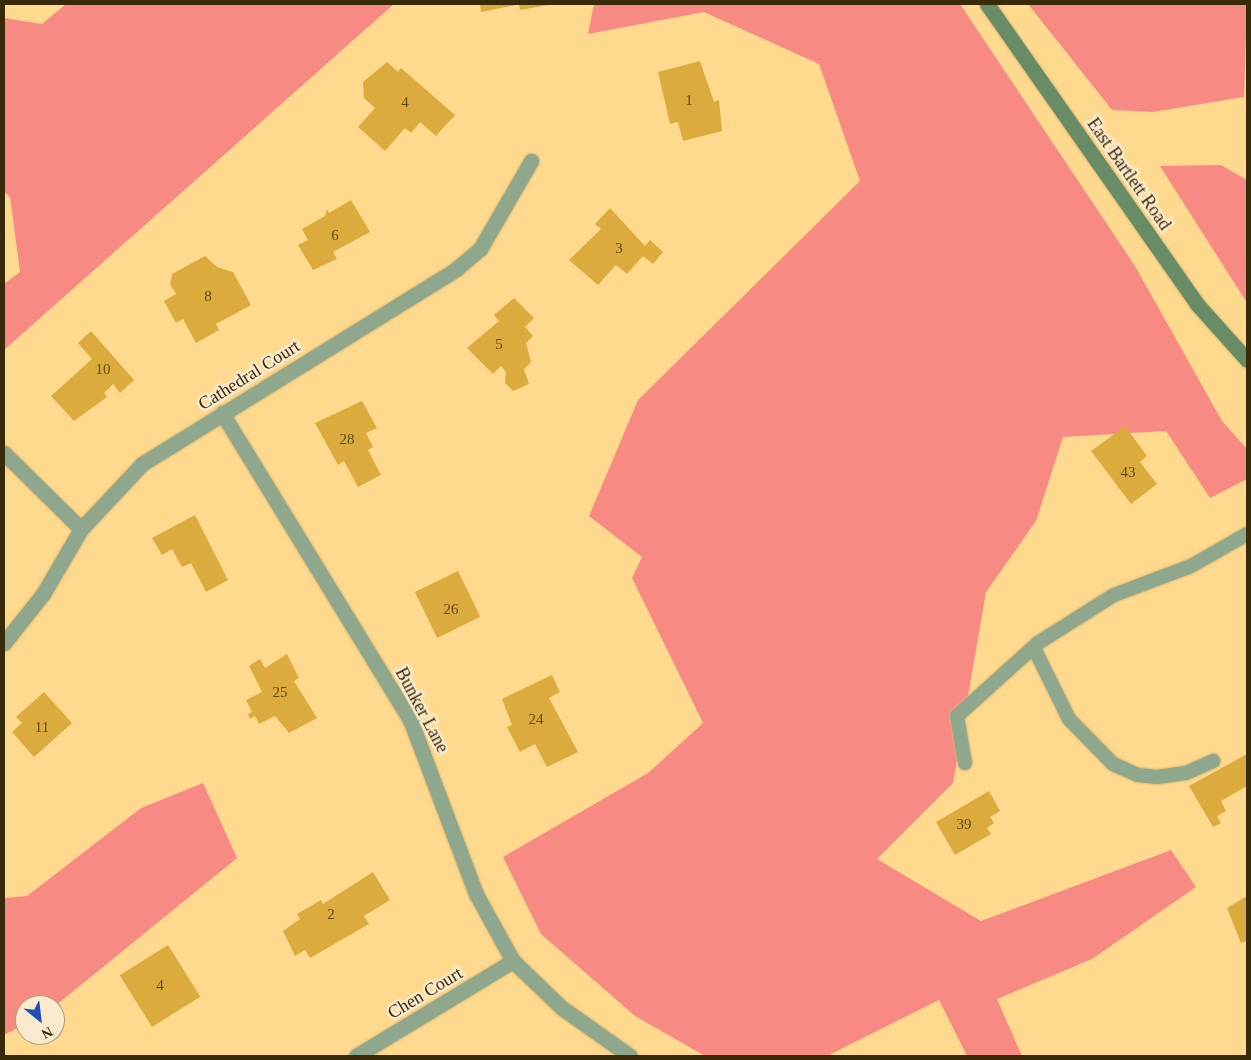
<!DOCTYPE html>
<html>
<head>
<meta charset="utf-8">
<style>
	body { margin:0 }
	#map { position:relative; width:1251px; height:1060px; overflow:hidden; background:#ffd98d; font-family:"Times New Roman",serif }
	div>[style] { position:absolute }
	.forest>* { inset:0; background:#f88a84 }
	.building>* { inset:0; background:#dbab3e; transform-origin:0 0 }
	.roads { filter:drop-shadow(0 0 1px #d7b673) drop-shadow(0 0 1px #d7b673) }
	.lane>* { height:14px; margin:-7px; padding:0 7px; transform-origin:7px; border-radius:7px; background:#8ea78d }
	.street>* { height:15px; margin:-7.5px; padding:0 7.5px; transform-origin:7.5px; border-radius:7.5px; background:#8ea78d }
	.secondary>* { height:15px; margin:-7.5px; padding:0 7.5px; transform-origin:7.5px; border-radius:7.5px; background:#678c66 }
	span { translate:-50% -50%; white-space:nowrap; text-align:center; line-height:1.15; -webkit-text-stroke:5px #f9eacd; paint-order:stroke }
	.number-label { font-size:15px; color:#624a17 }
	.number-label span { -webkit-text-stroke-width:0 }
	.street-label { font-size:18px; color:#392a0a }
	.frame { position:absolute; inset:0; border:5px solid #392a0a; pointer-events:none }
	.north { position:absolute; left:15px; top:995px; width:50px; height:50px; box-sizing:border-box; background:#f9eacd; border:1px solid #ac9d7f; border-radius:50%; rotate:151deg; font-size:14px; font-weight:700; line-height:20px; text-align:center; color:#392a0a }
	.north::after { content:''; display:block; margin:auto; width:18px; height:22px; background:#224ebc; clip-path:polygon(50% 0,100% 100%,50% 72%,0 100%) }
</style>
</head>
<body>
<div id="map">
	<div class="forest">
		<div style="clip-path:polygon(66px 4px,394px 4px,4px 350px,4px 284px,20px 272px,10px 197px,4px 192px,4px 18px,42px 24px)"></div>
		<div style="clip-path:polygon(594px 4px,960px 4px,1135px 266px,1222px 421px,1247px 449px,1247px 479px,1210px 498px,1166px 431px,1063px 437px,1036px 521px,986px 592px,953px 783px,877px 859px,981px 921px,1171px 850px,1196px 887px,1092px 959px,997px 999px,1022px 1056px,967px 1056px,939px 1000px,827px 1056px,705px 1056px,635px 1016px,541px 934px,503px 857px,648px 773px,703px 723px,632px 578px,642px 557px,589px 516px,638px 400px,860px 181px,819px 64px,704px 12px,588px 34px)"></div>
		<div style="clip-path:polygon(1028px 4px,1247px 4px,1244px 97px,1153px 112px,1112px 110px)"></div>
		<div style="clip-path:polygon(1221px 165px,1247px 180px,1247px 303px,1160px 166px)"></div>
		<div style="clip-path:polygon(203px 783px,237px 858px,55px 1006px,25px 1005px,25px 1024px,4px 1035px,4px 898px,27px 896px,141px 808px)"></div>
	</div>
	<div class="building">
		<div style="clip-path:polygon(480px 4px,516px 4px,516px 5px,481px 12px)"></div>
		<div style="clip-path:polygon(519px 4px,547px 4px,548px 5px,520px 10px)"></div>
		<div style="clip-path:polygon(700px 61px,714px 102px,719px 100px,722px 131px,683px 141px,678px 122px,670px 124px,658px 72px)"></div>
		<div style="clip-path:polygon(387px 62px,398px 72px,401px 68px,455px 115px,436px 136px,420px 122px,411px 133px,405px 128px,385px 151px,358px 127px,375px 108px,364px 98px,363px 82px)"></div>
		<div style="clip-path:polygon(351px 200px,370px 232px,333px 252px,337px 259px,313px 270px,298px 245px,308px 240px,302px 229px,325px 216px,327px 209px,329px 213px)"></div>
		<div style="clip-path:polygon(610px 208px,645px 246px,650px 240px,663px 252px,653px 264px,643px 256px,627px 274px,616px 265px,598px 285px,569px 260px,601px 229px,595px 224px)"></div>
		<div style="clip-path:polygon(205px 256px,217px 267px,233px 272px,251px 305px,216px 324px,219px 330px,196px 343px,183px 319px,176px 323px,164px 301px,176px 294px,170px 284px,172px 274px)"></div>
		<div style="clip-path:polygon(514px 298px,534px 318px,525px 327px,533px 336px,526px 343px,531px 362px,524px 369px,529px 384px,513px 391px,505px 383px,506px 372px,501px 366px,493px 374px,467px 348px,499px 321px,494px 315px)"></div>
		<div style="clip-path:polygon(91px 331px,134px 380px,120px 393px,113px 384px,104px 393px,107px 397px,74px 421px,51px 396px,92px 359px,78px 343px)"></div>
		<div style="clip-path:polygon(362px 401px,377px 428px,366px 433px,373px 447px,368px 450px,381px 475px,358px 487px,344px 461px,338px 465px,315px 423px)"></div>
		<div style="clip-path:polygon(1125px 426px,1147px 456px,1140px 462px,1157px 484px,1131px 504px,1091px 451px)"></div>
		<div style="clip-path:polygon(195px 515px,228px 580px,206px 592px,191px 563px,182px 567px,172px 549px,162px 555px,152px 538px)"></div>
		<div style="left:458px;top:571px;width:51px;height:48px;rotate:64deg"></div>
		<div style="clip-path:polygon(287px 654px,299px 678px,294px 681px,317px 718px,289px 733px,275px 716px,259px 724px,255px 716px,250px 719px,248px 714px,252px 712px,246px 700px,262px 692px,249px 666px,260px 659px,265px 668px)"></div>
		<div style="clip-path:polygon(552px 675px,560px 692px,549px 698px,578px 752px,547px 767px,535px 744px,520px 752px,507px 727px,512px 725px,502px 699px)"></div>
		<div style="clip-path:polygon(44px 692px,72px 723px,34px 757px,12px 732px,22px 723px,16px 717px)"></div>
		<div style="clip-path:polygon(1247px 754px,1247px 786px,1221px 801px,1226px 811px,1217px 816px,1221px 823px,1213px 827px,1189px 786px)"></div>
		<div style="clip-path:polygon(989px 791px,1000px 811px,990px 817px,994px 823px,987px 828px,991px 834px,955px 855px,936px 822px)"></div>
		<div style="clip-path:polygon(373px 872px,390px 900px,364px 916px,369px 924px,310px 958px,305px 950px,295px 956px,283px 931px,300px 919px,297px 914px,321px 900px,323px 904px)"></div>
		<div style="clip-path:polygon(1247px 896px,1247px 941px,1241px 943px,1227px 908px)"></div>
		<div style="left:168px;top:945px;width:61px;height:57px;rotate:58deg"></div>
	</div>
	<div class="roads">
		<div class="lane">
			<div style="left:1034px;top:648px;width:79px;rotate:63.8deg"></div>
			<div style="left:1069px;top:719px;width:63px;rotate:45.6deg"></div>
			<div style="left:1113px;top:764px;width:27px;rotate:24deg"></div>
			<div style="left:1138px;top:775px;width:19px;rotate:6deg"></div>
			<div style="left:1157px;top:777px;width:29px;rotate:-8deg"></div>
			<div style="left:1186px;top:773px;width:30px;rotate:-24deg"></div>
			<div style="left:965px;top:763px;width:48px;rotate:-99.7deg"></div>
			<div style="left:957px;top:716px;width:109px;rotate:-42deg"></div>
			<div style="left:1038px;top:643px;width:90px;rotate:-32.3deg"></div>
			<div style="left:1114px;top:595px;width:82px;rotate:-20.6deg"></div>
			<div style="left:1191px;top:566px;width:64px;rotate:-29.7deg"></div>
		</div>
		<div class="street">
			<div style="left:222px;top:413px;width:362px;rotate:58.5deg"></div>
			<div style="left:411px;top:722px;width:184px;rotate:69.3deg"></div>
			<div style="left:476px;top:894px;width:77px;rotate:61.1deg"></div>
			<div style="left:513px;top:961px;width:68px;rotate:43.8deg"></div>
			<div style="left:562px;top:1008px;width:83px;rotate:35.2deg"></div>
			<div style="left:4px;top:453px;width:108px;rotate:44.6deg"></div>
			<div style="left:4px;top:643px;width:63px;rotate:-51.5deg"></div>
			<div style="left:43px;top:594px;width:75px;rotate:-59.7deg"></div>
			<div style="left:81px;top:529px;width:89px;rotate:-46.8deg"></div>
			<div style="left:142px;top:464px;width:370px;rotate:-31.8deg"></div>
			<div style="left:456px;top:269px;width:31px;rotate:-40deg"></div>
			<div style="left:480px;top:249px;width:102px;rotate:-59.9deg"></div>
			<div style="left:356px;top:1056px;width:184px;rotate:-31.2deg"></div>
		</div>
		<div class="secondary">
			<div style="left:987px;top:4px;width:366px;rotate:55deg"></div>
			<div style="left:1197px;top:304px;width:75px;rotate:48.2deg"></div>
		</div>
	</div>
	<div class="number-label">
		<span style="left:689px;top:101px">1</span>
		<span style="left:405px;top:103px">4</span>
		<span style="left:335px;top:236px">6</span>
		<span style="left:619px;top:249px">3</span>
		<span style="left:208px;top:297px">8</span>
		<span style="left:499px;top:345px">5</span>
		<span style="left:103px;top:370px">10</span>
		<span style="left:347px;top:440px">28</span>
		<span style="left:1128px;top:473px">43</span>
		<span style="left:451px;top:610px">26</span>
		<span style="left:280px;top:693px">25</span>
		<span style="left:536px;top:720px">24</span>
		<span style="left:42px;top:728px">11</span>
		<span style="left:964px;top:825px">39</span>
		<span style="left:331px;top:915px">2</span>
		<span style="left:160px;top:986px">4</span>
	</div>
	<div class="street-label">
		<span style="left:1129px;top:174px;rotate:55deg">East Bartlett Road</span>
		<span style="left:249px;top:375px;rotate:-32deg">Cathedral Court</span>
		<span style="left:422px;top:710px;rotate:62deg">Bunker Lane</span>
		<span style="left:425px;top:993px;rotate:-31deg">Chen Court</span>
	</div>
	<div class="frame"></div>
	<div class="north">N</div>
</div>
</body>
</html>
